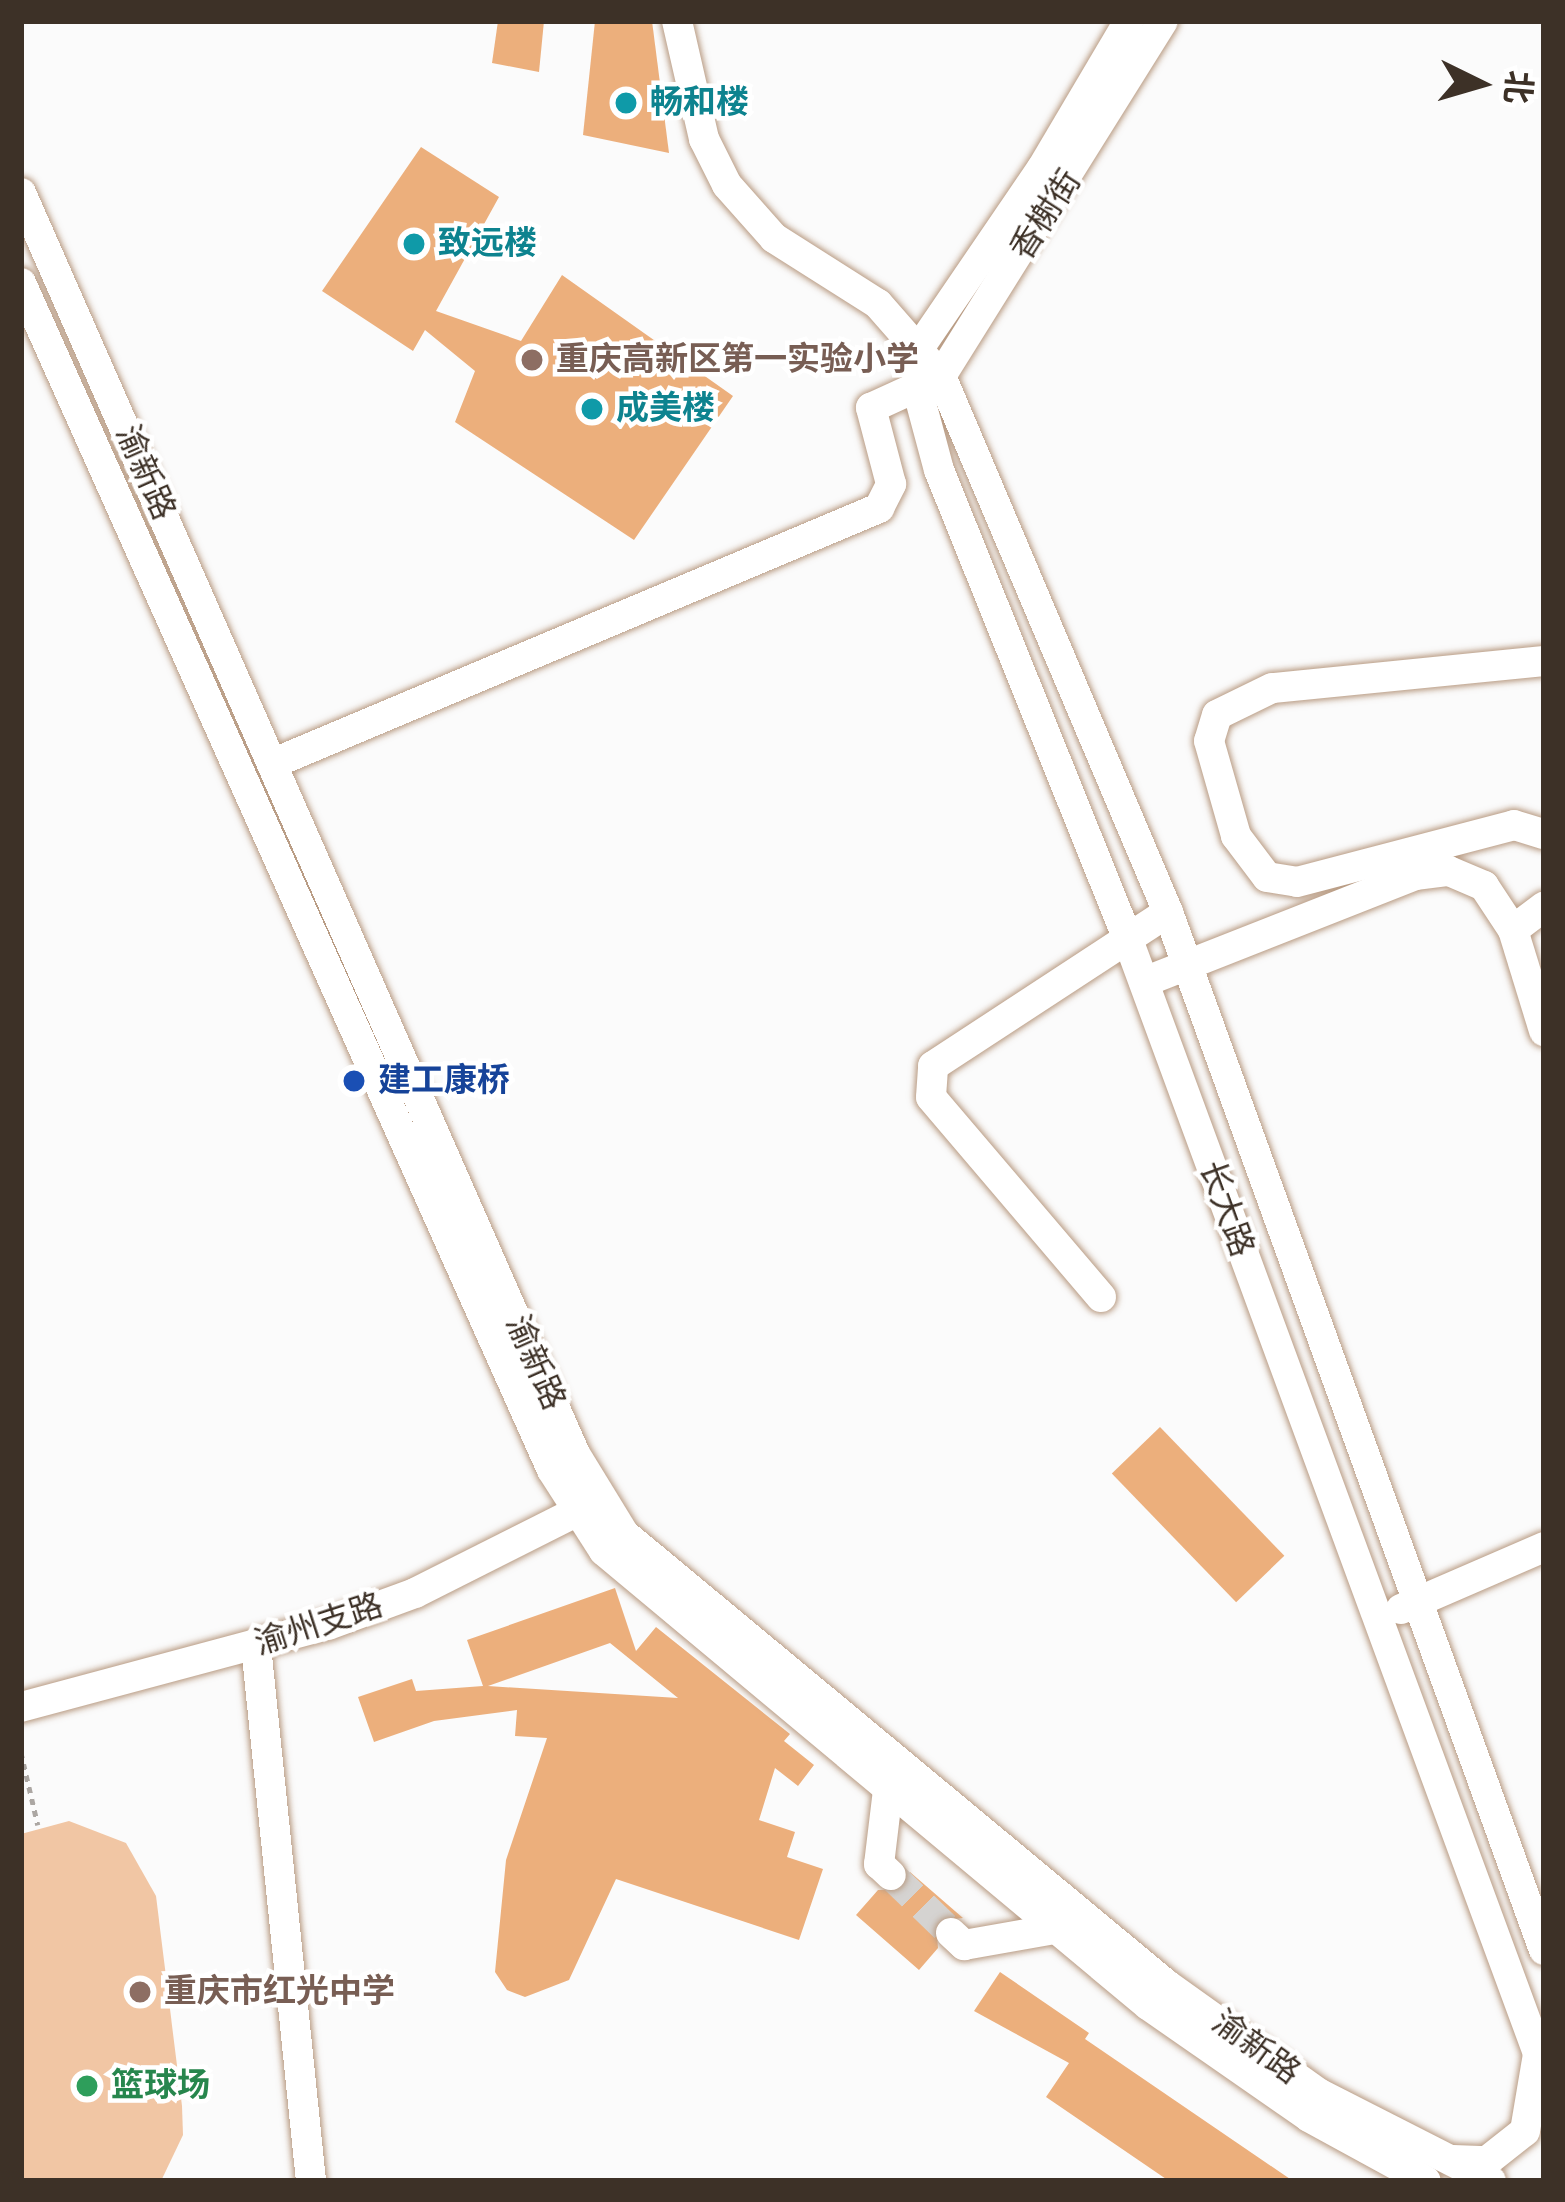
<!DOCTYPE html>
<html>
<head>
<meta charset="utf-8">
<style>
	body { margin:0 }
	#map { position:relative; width:1565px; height:2202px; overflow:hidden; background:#fbfbfb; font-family:"Varela Round","Noto Sans SC",sans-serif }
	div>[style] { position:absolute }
	.green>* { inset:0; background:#f1c6a4 }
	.building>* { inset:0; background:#ecaf7c; transform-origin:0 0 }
	.minor-tunnel>* { height:30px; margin-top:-15px; transform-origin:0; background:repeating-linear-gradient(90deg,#d5d3d1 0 30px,transparent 0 45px) }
	.path>* { height:4.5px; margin-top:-2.25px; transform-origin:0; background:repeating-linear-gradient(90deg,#aca7a3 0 6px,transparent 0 12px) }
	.roads { filter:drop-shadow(0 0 3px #b99c84) drop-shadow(0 0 3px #b99c84) }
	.minor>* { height:30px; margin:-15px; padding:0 15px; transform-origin:15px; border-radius:15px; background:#fff }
	.dots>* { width:33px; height:33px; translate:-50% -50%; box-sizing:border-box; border:6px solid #fff; border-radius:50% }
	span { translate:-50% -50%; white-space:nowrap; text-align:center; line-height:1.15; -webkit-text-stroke:9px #fff; paint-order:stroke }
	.culture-label { font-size:33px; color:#0d838f; font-weight:700 }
	.left { translate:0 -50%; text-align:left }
	.street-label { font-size:33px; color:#3d3127 }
	.education-label { font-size:33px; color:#785e54; font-weight:700 }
	.transit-label { font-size:33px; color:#164399; font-weight:700 }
	.leisure-label { font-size:33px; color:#27864d; font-weight:700 }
	.frame { position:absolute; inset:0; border:24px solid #3d3127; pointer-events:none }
	.north { position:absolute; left:1421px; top:24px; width:120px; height:120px; -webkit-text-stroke:9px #fff; paint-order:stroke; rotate:95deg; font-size:33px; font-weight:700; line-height:48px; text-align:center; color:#3d3127 }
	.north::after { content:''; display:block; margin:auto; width:42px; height:54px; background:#3d3127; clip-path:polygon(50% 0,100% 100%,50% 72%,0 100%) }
</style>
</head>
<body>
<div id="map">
	<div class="green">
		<div style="clip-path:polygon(69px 1821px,126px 1843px,156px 1896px,182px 2106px,183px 2135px,161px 2181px,21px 2181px,21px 1834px)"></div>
	</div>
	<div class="building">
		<div style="clip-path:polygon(498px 21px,544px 21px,539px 72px,492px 63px)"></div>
		<div style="clip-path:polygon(595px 21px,652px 21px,669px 153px,583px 135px)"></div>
		<div style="clip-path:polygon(421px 147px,499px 197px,436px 311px,521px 341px,562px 275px,733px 396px,634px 540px,455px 422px,475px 371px,425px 330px,413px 351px,322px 291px)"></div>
		<div style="left:1160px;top:1427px;width:179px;height:67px;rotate:46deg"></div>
		<div style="clip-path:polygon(evenodd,615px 1588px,636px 1651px,656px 1627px,790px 1734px,784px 1741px,814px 1765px,798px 1786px,775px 1768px,759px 1820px,795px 1832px,787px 1857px,823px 1869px,799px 1940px,616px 1879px,569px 1980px,525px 1997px,507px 1990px,495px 1972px,506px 1860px,547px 1738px,515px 1736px,517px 1710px,434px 1721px,374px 1742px,358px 1697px,412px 1679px,416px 1691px,483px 1686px,467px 1640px,615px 1588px,610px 1643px,678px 1698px,488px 1686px,610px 1643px)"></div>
		<div style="clip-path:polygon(910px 1872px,963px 1918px,936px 1921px,938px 1948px,919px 1970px,856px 1915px,878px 1890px,904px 1889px)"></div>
		<div style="clip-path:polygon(1000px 1972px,1089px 2033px,1085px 2039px,1293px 2181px,1169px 2181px,1046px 2097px,1069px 2063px,974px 2011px)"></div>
	</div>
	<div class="minor-tunnel">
		<div style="left:891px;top:1875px;width:83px;rotate:44deg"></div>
	</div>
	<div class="path">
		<div style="left:21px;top:1752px;width:75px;rotate:76.9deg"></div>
	</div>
	<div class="roads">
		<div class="minor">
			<div style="left:677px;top:21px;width:121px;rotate:77.1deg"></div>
			<div style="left:704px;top:139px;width:51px;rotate:63.4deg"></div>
			<div style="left:727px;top:185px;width:71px;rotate:48.4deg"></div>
			<div style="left:774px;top:238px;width:123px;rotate:32.4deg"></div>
			<div style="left:878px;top:304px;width:96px;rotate:48.8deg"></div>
			<div style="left:941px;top:376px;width:582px;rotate:67.05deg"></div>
			<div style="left:1168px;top:912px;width:1104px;rotate:70.09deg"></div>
			<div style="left:1129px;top:21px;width:171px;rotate:120.6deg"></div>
			<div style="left:1042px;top:168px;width:218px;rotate:124.3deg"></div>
			<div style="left:919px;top:348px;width:40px;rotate:92.9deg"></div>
			<div style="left:917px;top:388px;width:85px;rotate:75deg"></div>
			<div style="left:939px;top:470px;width:503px;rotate:68.07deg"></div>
			<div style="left:1127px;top:937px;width:1207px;rotate:69.79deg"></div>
			<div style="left:21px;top:193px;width:1377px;rotate:66.28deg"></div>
			<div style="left:575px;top:1454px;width:94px;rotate:58.5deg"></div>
			<div style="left:624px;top:1534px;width:706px;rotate:39.71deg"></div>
			<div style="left:1167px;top:1985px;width:188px;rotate:35.5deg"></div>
			<div style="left:1320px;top:2094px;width:192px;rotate:27deg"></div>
			<div style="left:21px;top:283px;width:1300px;rotate:65.9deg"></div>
			<div style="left:552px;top:1470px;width:96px;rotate:57.3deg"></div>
			<div style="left:604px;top:1551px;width:709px;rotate:39.85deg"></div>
			<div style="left:1148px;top:2005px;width:196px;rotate:34.8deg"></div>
			<div style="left:1309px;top:2117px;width:133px;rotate:28.7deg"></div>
			<div style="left:1544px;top:661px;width:273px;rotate:174.3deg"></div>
			<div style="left:1272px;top:688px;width:61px;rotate:153.9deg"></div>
			<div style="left:1217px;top:715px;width:27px;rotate:107deg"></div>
			<div style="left:1209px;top:741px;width:99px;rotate:74.1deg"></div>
			<div style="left:1236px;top:836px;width:51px;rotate:52.9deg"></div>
			<div style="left:1267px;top:877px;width:30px;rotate:9deg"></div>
			<div style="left:1297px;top:882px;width:224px;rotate:-14.7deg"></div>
			<div style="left:1514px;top:825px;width:31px;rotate:17deg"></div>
			<div style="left:274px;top:763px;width:657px;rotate:-22.85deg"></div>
			<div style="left:879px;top:508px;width:27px;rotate:-63deg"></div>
			<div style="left:891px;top:484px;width:79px;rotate:-104.7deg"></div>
			<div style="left:871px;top:408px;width:77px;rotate:-24.6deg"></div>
			<div style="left:941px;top:376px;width:419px;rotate:-58deg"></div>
			<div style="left:1513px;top:930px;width:39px;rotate:-37deg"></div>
			<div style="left:1144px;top:982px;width:291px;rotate:-21.5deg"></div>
			<div style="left:1415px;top:875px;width:34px;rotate:-7deg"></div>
			<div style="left:1449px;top:871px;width:38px;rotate:23deg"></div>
			<div style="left:1484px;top:886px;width:53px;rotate:56.6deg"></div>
			<div style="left:1513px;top:930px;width:106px;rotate:72.9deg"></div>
			<div style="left:1101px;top:1297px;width:262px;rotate:-130.4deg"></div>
			<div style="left:931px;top:1097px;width:31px;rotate:-86deg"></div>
			<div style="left:933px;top:1066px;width:281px;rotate:-33.2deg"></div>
			<div style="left:1401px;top:1609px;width:156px;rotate:-23.4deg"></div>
			<div style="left:256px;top:1646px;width:538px;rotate:84.13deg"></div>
			<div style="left:21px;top:1707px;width:318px;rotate:-15deg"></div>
			<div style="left:328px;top:1625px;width:93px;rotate:-20.2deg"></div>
			<div style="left:415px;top:1593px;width:196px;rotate:-26.7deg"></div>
			<div style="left:888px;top:1790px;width:75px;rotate:96.9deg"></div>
			<div style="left:879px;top:1864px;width:16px;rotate:43deg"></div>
			<div style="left:951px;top:1933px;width:18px;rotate:43deg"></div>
			<div style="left:964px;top:1945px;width:92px;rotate:-10deg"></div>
			<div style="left:1453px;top:2160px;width:34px;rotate:2deg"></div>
			<div style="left:1487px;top:2161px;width:48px;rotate:-38.3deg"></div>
			<div style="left:1525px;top:2131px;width:78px;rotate:-80.4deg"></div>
		</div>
	</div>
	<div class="dots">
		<div style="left:626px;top:103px;background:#0f9aa8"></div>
		<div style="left:414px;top:244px;background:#0f9aa8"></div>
		<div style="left:532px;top:360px;background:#8d6e63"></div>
		<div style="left:592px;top:409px;background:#0f9aa8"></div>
		<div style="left:354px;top:1081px;background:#1a4fb4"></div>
		<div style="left:140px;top:1992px;background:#8d6e63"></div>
		<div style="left:87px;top:2086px;background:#2e9e5b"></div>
	</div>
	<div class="culture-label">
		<span class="left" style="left:650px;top:103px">畅和楼</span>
		<span class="left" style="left:438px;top:244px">致远楼</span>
		<span class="left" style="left:616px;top:409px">成美楼</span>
	</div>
	<div class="street-label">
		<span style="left:1046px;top:215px;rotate:-57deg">香榭街</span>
		<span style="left:145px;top:473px;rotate:66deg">渝新路</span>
		<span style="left:1226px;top:1209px;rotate:70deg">长大路</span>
		<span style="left:535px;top:1363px;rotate:66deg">渝新路</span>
		<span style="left:319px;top:1625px;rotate:-18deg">渝州支路</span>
		<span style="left:1256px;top:2048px;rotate:36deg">渝新路</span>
	</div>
	<div class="education-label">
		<span class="left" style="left:556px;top:360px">重庆高新区第一实验小学</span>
		<span class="left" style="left:164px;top:1992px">重庆市红光中学</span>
	</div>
	<div class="transit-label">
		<span class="left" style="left:378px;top:1081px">建工康桥</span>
	</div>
	<div class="leisure-label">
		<span class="left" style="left:111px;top:2086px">篮球场</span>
	</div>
	<div class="frame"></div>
	<div class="north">北</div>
</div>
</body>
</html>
